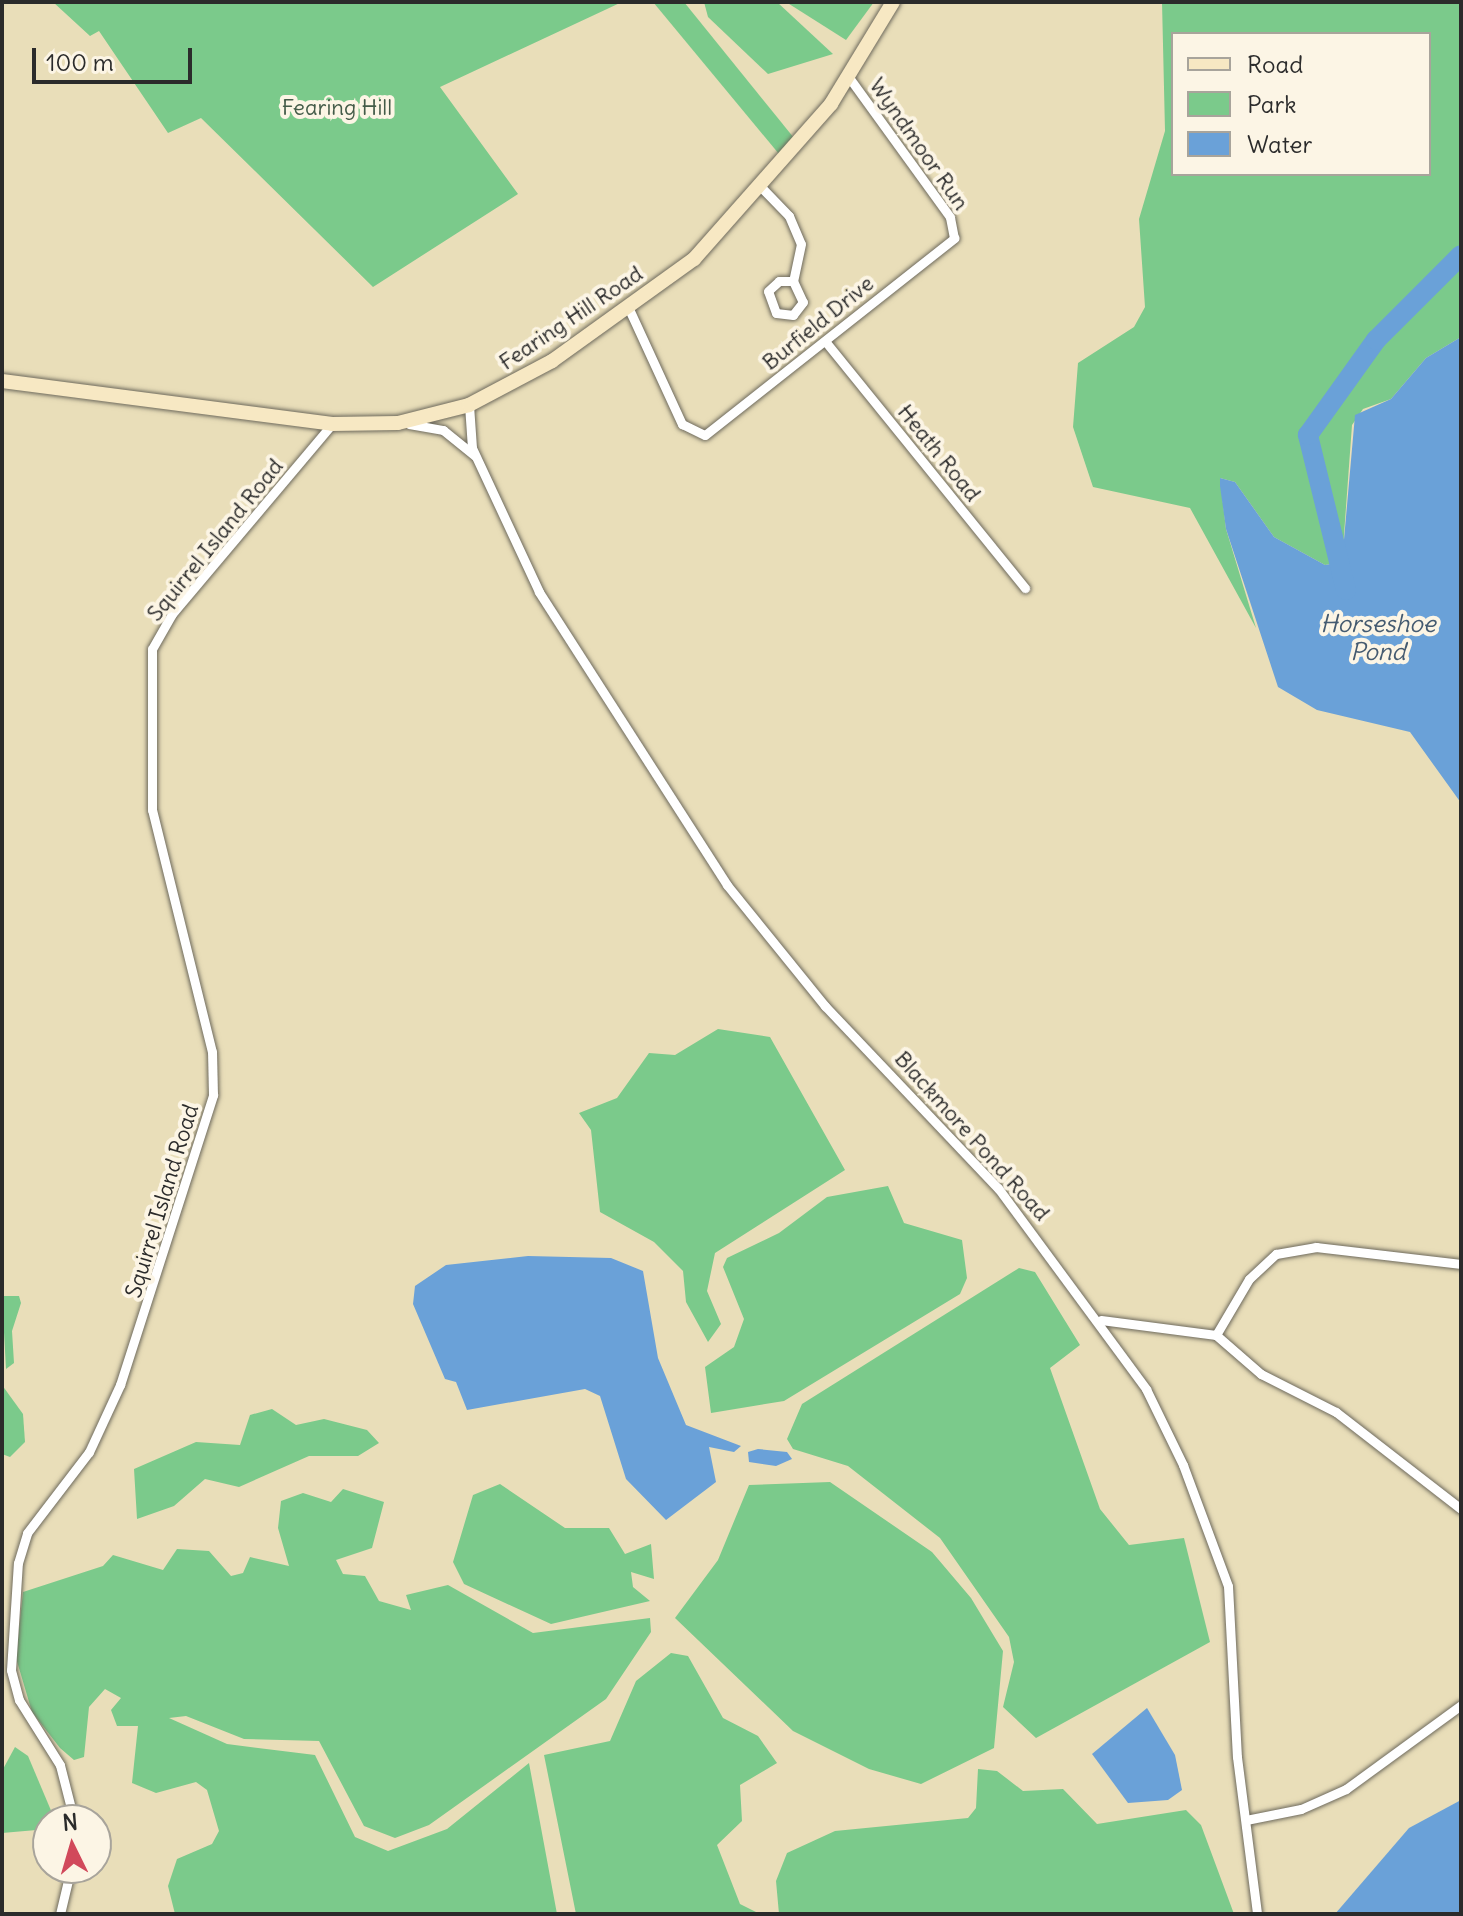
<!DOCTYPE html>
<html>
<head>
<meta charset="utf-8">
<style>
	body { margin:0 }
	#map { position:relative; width:1463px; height:1916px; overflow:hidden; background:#e9deb9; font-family:Delius,sans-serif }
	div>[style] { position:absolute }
	.green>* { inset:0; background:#7bca8b }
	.water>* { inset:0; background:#6aa1d8 }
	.river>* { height:20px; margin:-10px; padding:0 10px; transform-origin:10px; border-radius:10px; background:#6aa1d8 }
	.roads { filter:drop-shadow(0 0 2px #6e6a5d) drop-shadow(0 0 2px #6e6a5d) }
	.street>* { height:9px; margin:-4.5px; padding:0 4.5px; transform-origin:4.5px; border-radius:4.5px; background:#fff }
	.secondary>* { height:14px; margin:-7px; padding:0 7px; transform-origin:7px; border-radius:7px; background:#f7e8c3 }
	span { translate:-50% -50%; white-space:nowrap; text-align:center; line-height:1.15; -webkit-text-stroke:8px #fcf5e5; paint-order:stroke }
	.park-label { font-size:22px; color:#435b48 }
	.street-label { font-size:22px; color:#2b2b2b }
	.water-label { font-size:24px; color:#445a70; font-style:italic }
	.frame { position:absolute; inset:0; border:4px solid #2b2b2b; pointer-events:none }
	.legend { position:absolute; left:1171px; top:32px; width:260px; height:144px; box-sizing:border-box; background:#fcf5e5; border:2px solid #a8a49b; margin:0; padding:10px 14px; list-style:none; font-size:24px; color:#2b2b2b }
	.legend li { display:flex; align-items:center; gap:16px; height:40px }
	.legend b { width:40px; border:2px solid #a8a49b }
	.north { position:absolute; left:32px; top:1804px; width:80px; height:80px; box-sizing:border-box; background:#fcf5e5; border:2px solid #a8a49b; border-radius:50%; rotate:355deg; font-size:22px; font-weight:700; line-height:32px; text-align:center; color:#2b2b2b }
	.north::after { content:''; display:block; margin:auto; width:28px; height:36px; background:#d1495b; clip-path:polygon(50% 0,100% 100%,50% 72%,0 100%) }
	.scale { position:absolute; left:32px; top:48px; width:160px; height:36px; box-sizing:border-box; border:4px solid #2b2b2b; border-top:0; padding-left:10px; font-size:24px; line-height:28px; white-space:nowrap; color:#2b2b2b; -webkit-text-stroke:6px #fcf5e5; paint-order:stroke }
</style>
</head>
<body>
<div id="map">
	<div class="green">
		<div style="clip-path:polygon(53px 2px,622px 2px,440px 87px,518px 194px,373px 287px,201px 118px,168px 133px,99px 31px,90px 36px)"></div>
		<div style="clip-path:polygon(653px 2px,684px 2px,794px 138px,779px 154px)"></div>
		<div style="clip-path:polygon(704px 2px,777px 2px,833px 54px,768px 74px,708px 17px)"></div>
		<div style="clip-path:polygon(786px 2px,874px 2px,846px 40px)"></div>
		<div style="clip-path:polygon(evenodd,1162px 2px,1461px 2px,1461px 337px,1426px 358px,1391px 399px,1363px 409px,1352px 425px,1342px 562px,1325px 565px,1274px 537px,1235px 482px,1220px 478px,1226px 529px,1256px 628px,1190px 508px,1093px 487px,1073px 427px,1078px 363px,1134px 327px,1145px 307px,1139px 219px,1165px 131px,1162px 2px,1173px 34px,1429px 34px,1429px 174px,1173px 174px,1173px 34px)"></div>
		<div style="clip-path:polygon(718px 1029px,770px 1037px,845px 1170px,715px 1253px,707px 1291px,721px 1324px,708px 1342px,686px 1302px,683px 1271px,654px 1242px,600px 1212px,591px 1130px,579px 1113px,617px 1098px,649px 1053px,675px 1055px)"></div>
		<div style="clip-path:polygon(888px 1186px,904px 1223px,962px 1240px,967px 1278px,960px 1294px,784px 1401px,711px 1413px,705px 1367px,734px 1347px,744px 1319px,723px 1267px,727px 1258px,779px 1233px,827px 1197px)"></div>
		<div style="clip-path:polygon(1019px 1268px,1035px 1272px,1080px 1345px,1050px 1368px,1100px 1509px,1129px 1545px,1184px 1538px,1210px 1642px,1036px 1738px,1003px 1707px,1014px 1662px,1009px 1637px,940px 1538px,848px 1466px,793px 1449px,787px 1439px,802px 1404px)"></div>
		<div style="clip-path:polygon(2px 1296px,19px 1296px,21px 1303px,12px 1331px,14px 1363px,6px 1369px)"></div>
		<div style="clip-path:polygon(2px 1385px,23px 1414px,25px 1442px,10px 1457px,2px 1454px)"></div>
		<div style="clip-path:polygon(272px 1409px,296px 1425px,324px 1419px,367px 1430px,379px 1443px,358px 1456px,309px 1456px,239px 1487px,205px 1479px,174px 1506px,137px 1519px,134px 1469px,196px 1442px,240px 1445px,250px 1415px)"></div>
		<div style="clip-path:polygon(830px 1482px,932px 1552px,971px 1598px,1003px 1651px,994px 1748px,921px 1784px,869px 1769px,793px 1731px,675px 1618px,718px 1560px,749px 1485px)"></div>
		<div style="clip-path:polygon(500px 1484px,565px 1528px,609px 1528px,625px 1554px,651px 1544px,654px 1579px,631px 1572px,633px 1587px,650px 1601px,551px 1624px,464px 1584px,453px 1562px,473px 1495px)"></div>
		<div style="clip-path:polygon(343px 1489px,384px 1502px,372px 1548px,336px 1560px,343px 1574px,365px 1576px,379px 1601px,411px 1610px,406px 1595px,448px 1585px,533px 1633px,650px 1618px,651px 1632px,606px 1699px,429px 1825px,395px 1838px,364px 1826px,319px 1741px,244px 1739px,186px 1716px,169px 1718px,227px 1744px,315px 1755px,355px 1837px,388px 1851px,447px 1829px,529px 1763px,557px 1914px,175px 1914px,168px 1886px,177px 1859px,212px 1844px,219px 1831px,207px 1790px,196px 1782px,156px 1793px,132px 1783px,138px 1726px,117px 1726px,111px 1710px,121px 1698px,105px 1689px,89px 1707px,84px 1757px,74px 1760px,60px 1748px,32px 1712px,16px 1658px,23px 1592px,103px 1566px,113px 1555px,163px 1570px,177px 1549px,209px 1551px,231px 1576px,243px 1573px,250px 1557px,289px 1566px,278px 1528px,281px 1501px,303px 1493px,331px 1502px)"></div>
		<div style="clip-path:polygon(671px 1653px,688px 1656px,723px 1718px,758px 1736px,777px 1763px,740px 1785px,742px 1821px,717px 1845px,740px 1904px,760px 1914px,576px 1914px,544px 1755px,610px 1741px,636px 1681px)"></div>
		<div style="clip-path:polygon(15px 1747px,28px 1756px,55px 1820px,48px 1829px,2px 1833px,2px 1771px)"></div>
		<div style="clip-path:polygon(978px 1769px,997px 1771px,1023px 1791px,1063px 1789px,1097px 1824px,1186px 1810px,1201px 1825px,1234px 1914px,779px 1914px,776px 1881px,787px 1853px,835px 1831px,968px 1818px,976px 1808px)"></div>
	</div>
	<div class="water">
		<div style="clip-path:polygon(1461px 337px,1461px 803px,1410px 732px,1317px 710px,1278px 687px,1226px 529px,1220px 486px,1220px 478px,1235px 482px,1274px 537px,1325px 565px,1342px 562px,1355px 415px,1391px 399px,1426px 358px)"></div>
		<div style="clip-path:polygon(528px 1256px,611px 1258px,643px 1271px,658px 1358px,686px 1425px,741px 1446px,734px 1452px,709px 1447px,716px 1482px,666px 1520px,626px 1479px,600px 1396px,585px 1389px,467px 1410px,456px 1382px,445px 1379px,413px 1304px,415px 1286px,446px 1265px)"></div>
		<div style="clip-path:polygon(758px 1449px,787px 1452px,792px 1459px,776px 1466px,749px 1462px,748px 1452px)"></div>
		<div style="clip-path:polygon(1147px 1708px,1175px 1755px,1182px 1790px,1168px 1800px,1128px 1803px,1092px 1754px)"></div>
		<div style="clip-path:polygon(1461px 1800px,1461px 1914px,1335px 1914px,1409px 1828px)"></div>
	</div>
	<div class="river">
		<div style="left:1346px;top:590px;width:160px;rotate:-103.8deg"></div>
		<div style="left:1308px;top:435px;width:117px;rotate:-54.4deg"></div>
		<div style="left:1376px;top:340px;width:120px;rotate:-45deg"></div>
	</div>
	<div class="roads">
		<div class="street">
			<div style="left:760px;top:186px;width:42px;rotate:46deg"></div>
			<div style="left:789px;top:216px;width:30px;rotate:67deg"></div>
			<div style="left:801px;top:244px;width:38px;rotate:102deg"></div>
			<div style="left:793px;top:281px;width:23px;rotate:65deg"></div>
			<div style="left:803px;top:302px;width:16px;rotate:128deg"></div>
			<div style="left:793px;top:315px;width:17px;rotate:-173deg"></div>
			<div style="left:776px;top:313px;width:23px;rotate:-110deg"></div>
			<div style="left:768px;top:291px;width:15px;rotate:-42deg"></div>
			<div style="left:779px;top:281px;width:14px"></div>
			<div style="left:629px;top:309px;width:127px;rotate:65.3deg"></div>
			<div style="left:682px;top:424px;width:25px;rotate:26deg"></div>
			<div style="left:705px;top:435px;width:318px;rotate:-38.3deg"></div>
			<div style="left:954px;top:238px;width:21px;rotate:-101deg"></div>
			<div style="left:950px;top:217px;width:170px;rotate:-125.9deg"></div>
			<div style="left:825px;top:341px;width:318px;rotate:51deg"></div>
			<div style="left:469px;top:405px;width:43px;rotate:86deg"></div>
			<div style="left:472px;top:448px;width:159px;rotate:65deg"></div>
			<div style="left:539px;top:592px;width:348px;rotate:57.3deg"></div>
			<div style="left:727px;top:885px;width:156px;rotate:51deg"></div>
			<div style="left:825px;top:1006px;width:251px;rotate:46.5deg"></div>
			<div style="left:998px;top:1188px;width:250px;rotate:53.6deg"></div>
			<div style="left:1146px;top:1389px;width:85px;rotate:64deg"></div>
			<div style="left:1183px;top:1465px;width:129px;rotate:69.6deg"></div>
			<div style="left:1228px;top:1586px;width:171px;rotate:87deg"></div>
			<div style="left:1237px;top:1757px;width:158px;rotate:82.7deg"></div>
			<div style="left:409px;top:424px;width:35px;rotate:10deg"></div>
			<div style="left:443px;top:430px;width:41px;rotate:39.1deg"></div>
			<div style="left:1101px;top:1320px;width:116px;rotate:7.4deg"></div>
			<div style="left:1216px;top:1335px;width:60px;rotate:40.9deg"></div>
			<div style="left:1261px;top:1374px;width:84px;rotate:26.9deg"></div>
			<div style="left:1336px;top:1412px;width:158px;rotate:37.8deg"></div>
			<div style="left:1216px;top:1335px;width:65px;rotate:-59.5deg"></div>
			<div style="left:1249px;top:1279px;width:37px;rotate:-43deg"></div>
			<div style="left:1276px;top:1254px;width:41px;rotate:-9.9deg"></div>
			<div style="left:1316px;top:1247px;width:146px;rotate:6.7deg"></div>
			<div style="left:74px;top:1820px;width:57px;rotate:-104.3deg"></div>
			<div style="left:60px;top:1765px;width:77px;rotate:-122.2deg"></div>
			<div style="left:19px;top:1700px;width:31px;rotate:-105deg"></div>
			<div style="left:11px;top:1670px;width:107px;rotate:-86.3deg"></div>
			<div style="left:18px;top:1563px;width:31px;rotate:-73deg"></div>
			<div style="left:27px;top:1533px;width:102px;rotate:-52.6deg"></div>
			<div style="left:89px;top:1452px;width:74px;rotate:-65.2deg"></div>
			<div style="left:120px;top:1385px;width:305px;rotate:-72.2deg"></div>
			<div style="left:213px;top:1095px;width:43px;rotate:-91.3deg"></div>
			<div style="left:212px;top:1052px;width:249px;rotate:-103.9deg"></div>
			<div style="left:152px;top:810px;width:161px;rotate:-90deg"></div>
			<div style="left:152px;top:649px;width:40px;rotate:-60.3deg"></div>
			<div style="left:172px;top:614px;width:248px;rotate:-49.9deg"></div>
			<div style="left:1246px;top:1820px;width:56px;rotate:-11.3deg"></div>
			<div style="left:1301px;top:1809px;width:49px;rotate:-24deg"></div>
			<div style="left:1346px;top:1789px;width:142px;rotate:-36.1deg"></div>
			<div style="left:60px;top:1914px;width:47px;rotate:-76.6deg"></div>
		</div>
		<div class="secondary">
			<div style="left:2px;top:381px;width:333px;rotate:7.4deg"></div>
			<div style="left:332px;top:424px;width:66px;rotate:-0.9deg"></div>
			<div style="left:398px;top:423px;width:73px;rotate:-14.2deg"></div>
			<div style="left:469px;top:405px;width:94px;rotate:-27.9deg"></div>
			<div style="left:552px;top:361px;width:175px;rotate:-35.7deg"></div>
			<div style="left:694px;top:259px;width:207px;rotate:-48.5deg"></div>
			<div style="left:831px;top:104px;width:119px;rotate:-58.7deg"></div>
		</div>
	</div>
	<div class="park-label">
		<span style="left:337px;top:108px">Fearing Hill</span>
	</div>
	<div class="street-label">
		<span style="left:919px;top:144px;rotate:55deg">Wyndmoor Run</span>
		<span style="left:571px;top:318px;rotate:-34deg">Fearing Hill Road</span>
		<span style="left:818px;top:323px;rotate:-39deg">Burfield Drive</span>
		<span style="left:939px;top:453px;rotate:51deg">Heath Road</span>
		<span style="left:215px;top:540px;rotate:-51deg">Squirrel Island Road</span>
		<span style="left:972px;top:1136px;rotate:48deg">Blackmore Pond Road</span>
		<span style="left:162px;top:1201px;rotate:-73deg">Squirrel Island Road</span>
	</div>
	<div class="water-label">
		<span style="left:1378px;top:638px">Horseshoe<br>Pond</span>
	</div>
	<div class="frame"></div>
	<ul class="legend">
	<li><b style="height:10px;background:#f7e8c3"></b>Road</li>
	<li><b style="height:22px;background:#7bca8b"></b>Park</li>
	<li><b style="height:22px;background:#6aa1d8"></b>Water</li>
	</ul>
	<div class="north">N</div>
	<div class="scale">100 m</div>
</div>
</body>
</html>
